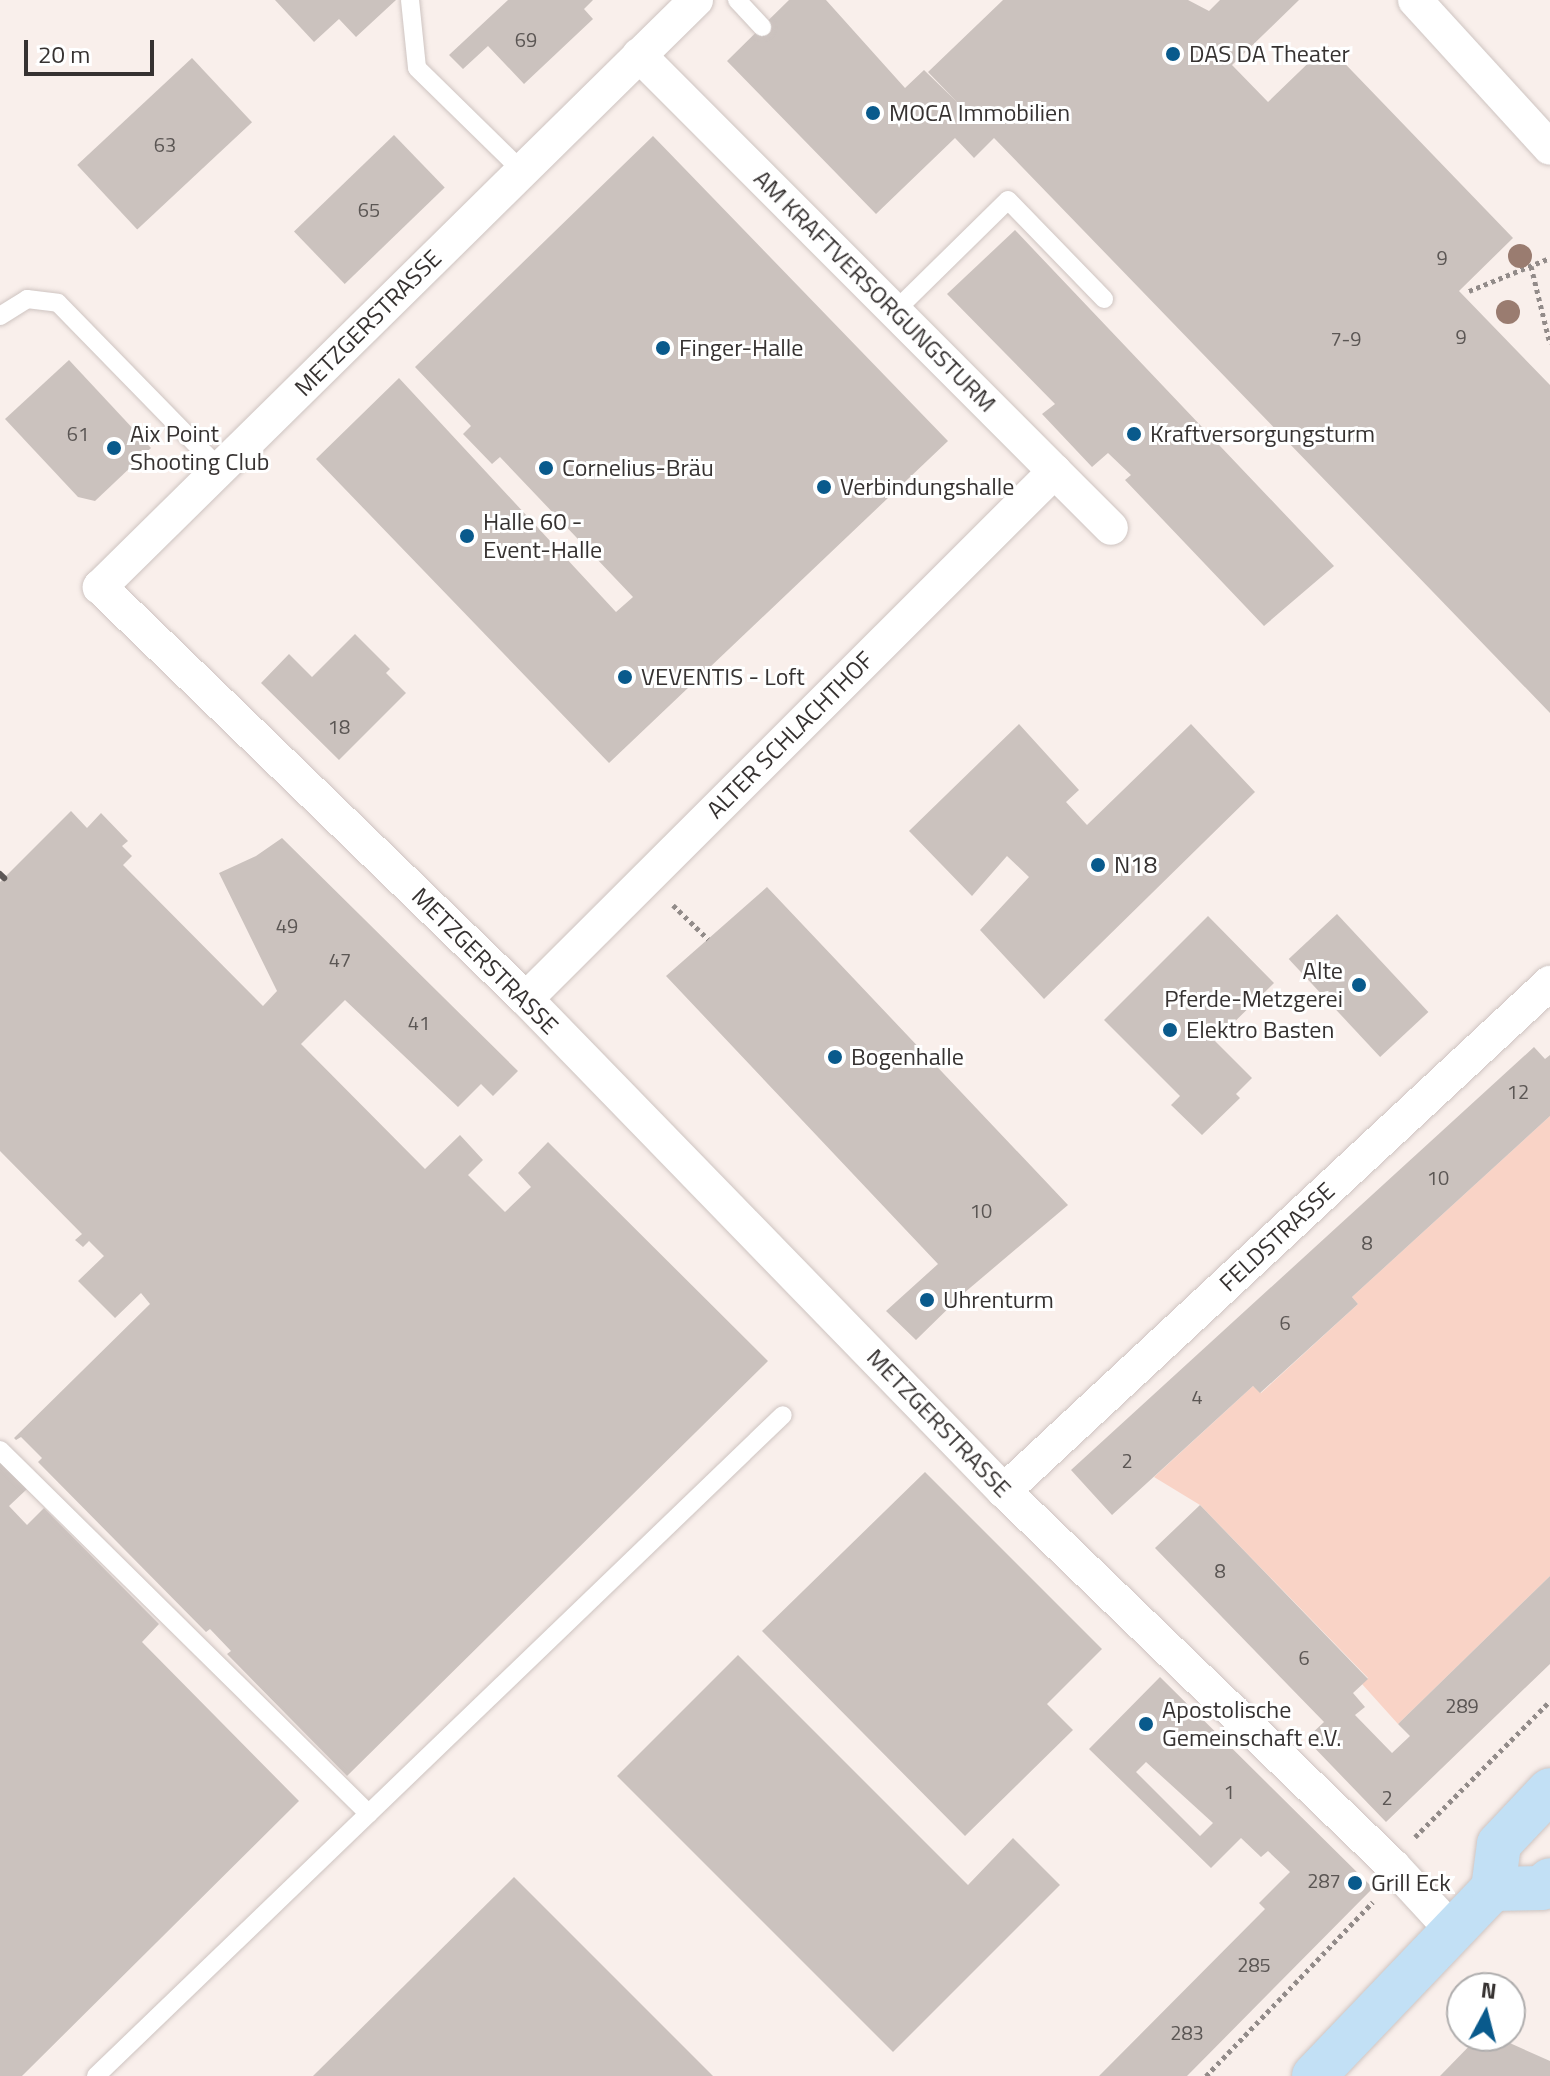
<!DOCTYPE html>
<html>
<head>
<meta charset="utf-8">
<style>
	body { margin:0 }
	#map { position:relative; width:1550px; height:2076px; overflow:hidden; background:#f9efeb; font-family:"Titillium Web",sans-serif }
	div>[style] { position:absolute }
	.green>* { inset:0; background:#f9d3c6 }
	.building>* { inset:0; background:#cbc2be; transform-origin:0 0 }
	.path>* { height:5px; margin-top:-2.5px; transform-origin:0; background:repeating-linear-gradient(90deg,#928b89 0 4px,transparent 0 8px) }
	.roads { filter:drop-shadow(0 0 2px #cec4c1) drop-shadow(0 0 2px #cec4c1) }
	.lane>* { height:18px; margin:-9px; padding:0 9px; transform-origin:9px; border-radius:9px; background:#fff }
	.street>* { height:34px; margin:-17px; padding:0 17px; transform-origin:17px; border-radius:17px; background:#fff }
	.secondary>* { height:44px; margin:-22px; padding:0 22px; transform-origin:22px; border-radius:22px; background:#c2e0f5 }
	.rail>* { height:6px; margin:-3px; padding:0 3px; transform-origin:3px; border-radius:3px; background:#5e5857 }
	.trees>* { width:24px; height:24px; margin:-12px; border-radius:50%; background:#9a7c70 }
	.dots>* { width:22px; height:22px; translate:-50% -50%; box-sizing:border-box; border:4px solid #fff; border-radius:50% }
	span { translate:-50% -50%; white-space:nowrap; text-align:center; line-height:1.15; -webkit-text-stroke:6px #fff; paint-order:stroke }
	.number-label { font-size:20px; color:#5b5654 }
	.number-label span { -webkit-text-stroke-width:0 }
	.poi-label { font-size:24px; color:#363231 }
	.left { translate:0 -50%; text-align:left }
	.right { translate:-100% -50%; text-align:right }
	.street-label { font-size:24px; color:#363231 }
	.north { position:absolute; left:1446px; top:1972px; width:80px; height:80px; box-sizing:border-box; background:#fff; border:2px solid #afadad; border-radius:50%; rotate:7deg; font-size:22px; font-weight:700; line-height:32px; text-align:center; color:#363231 }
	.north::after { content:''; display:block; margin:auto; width:28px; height:36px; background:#095a8c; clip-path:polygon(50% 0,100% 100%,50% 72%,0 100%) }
	.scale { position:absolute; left:24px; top:40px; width:130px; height:36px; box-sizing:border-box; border:4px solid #363231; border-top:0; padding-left:10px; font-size:24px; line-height:28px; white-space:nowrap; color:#363231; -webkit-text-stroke:6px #fff; paint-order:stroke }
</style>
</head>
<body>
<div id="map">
	<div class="green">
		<div style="clip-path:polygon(1550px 1116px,1550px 1576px,1398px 1724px,1362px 1684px,1368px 1678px,1200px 1505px,1154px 1477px,1253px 1386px,1261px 1393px,1358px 1304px,1352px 1297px)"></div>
	</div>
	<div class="building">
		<div style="clip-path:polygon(275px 0,396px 0,356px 37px,339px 19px,314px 42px)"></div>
		<div style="clip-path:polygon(508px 0,593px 0,584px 9px,593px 19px,524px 84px,488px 46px,463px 69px,449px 55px)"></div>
		<div style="clip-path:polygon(789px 0,826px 0,905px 88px,924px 70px,958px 103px,928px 72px,1003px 0,1188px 0,1209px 11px,1220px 0,1299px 0,1232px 65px,1268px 102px,1327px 45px,1513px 238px,1459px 291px,1550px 385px,1550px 713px,994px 138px,974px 158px,955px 138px,876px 214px,727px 61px)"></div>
		<div style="left:192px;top:58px;width:88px;height:157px;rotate:47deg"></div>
		<div style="left:394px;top:135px;width:73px;height:139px;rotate:46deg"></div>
		<div style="clip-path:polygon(653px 136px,948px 441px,609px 763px,316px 459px,399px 378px,616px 612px,633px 597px,500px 457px,492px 464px,463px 434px,471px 426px,415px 367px)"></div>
		<div style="clip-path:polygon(1015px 230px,1334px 566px,1264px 626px,1125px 480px,1131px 475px,1108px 453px,1092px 467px,1042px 414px,1055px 404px,947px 294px)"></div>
		<div style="clip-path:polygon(69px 360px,151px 448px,95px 501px,78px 497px,5px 419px)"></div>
		<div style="clip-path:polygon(355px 634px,390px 669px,386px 673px,406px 693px,339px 760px,261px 683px,289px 654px,312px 677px)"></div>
		<div style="clip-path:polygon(1019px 724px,1079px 790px,1066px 802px,1087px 825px,1191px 724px,1255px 792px,1044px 999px,980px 930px,1029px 877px,1007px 856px,972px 896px,909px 831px)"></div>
		<div style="clip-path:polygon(71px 811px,87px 828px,101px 813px,128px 841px,122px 846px,132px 856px,123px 865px,263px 1006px,277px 991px,219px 873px,256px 856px,282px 838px,518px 1071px,493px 1096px,481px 1084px,458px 1107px,345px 1000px,301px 1044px,425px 1169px,460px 1135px,483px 1160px,468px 1175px,505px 1212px,531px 1187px,518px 1173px,548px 1142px,768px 1361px,347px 1776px,227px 1654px,231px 1651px,210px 1629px,206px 1632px,38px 1462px,42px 1458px,21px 1437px,16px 1440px,14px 1438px,150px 1304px,141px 1293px,115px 1318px,78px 1281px,104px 1256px,89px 1241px,83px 1247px,75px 1240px,82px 1234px,0 1151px,0 882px)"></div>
		<div style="clip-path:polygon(767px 887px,1068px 1205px,964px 1293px,916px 1340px,886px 1311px,938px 1264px,666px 976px)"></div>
		<div style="left:1337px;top:914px;width:134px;height:66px;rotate:47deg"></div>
		<div style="clip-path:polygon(1208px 916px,1274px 983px,1215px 1041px,1252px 1078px,1236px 1094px,1240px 1098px,1202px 1135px,1171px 1105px,1180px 1096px,1104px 1020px)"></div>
		<div style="clip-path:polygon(1534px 1047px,1545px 1059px,1550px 1055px,1550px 1116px,1352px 1297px,1358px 1304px,1260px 1393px,1253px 1386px,1112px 1515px,1071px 1470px)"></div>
		<div style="clip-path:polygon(0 1462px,27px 1489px,9px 1506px,27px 1525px,44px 1508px,159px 1624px,142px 1642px,299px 1801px,22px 2076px,0 2076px)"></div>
		<div style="clip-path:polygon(925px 1472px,1102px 1649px,1047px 1704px,1073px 1730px,965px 1836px,762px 1631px)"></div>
		<div style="clip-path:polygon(1200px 1505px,1368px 1679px,1353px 1693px,1365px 1707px,1355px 1715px,1392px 1753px,1410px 1736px,1398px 1724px,1550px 1576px,1550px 1664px,1386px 1822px,1306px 1739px,1324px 1722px,1155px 1548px)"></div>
		<div style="clip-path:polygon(738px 1655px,968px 1885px,1013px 1838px,1060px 1885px,893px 2052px,617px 1776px)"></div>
		<div style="clip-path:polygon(evenodd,1160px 1677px,1373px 1888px,1187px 2076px,1099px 2076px,1265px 1909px,1259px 1903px,1290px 1872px,1268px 1851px,1261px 1857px,1241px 1838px,1211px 1868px,1089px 1749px,1160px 1677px,1146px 1762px,1213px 1823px,1200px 1836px,1136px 1772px,1146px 1762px)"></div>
		<div style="clip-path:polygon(514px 1877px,713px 2076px,313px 2076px)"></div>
		<div style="clip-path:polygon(1479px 2036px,1494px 2036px,1550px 2061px,1550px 2076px,1440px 2076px)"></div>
	</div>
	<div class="path">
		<div style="left:1531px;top:266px;width:80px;rotate:76.3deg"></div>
		<div style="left:1469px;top:291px;width:87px;rotate:-22.2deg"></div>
		<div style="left:673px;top:905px;width:49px;rotate:44.2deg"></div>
		<div style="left:1415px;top:1837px;width:192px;rotate:-45.2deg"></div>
		<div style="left:1206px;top:2076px;width:241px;rotate:-46.2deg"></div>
	</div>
	<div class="roads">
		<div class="lane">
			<div style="left:410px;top:0;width:68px;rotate:84.1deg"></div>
			<div style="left:417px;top:68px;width:147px;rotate:44.4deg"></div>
			<div style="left:737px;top:0;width:37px;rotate:47deg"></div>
			<div style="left:895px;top:311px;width:158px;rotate:-44.5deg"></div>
			<div style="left:1008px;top:200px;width:138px;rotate:45.9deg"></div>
			<div style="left:0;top:316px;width:32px;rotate:-32deg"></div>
			<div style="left:27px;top:299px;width:31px;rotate:7deg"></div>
			<div style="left:58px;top:303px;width:232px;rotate:45.7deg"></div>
			<div style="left:0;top:1450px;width:518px;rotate:44.61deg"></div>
			<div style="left:96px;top:2076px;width:953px;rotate:-43.9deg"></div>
		</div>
		<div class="street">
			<div style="left:696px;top:0;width:837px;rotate:135.44deg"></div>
			<div style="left:100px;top:587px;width:593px;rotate:44.04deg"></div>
			<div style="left:526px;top:999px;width:686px;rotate:45.83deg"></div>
			<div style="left:1004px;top:1491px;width:540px;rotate:43.95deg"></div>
			<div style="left:1393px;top:1866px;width:90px;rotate:47.3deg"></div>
			<div style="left:1415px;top:0;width:200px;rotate:47.6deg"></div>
			<div style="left:639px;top:55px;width:668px;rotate:45.06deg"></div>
			<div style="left:526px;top:999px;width:747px;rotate:-44.95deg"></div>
			<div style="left:1004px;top:1491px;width:746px;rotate:-42.94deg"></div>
		</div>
		<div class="secondary">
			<div style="left:1493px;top:1889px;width:49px;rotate:-1.2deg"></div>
			<div style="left:1542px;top:1888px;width:11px;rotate:-45deg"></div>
			<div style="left:1314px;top:2076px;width:259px;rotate:-46.3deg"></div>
			<div style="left:1493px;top:1889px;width:45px;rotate:-82.4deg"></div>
			<div style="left:1499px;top:1844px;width:74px;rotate:-46.6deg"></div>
		</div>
	</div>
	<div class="rail">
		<div style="left:0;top:874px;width:6px;rotate:45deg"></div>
	</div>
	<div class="trees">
		<div style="left:1520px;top:256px"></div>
		<div style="left:1508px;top:312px"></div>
	</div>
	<div class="dots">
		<div style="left:1173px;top:54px;background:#095a8c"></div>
		<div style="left:873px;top:113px;background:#095a8c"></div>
		<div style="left:663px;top:348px;background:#095a8c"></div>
		<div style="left:1134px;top:434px;background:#095a8c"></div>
		<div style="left:114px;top:448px;background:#095a8c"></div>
		<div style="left:546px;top:468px;background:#095a8c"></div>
		<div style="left:824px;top:487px;background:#095a8c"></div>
		<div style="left:467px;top:536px;background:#095a8c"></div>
		<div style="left:625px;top:677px;background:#095a8c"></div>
		<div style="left:1098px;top:865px;background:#095a8c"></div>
		<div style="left:1359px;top:985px;background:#095a8c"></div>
		<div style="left:1170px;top:1030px;background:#095a8c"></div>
		<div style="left:835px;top:1057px;background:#095a8c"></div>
		<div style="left:927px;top:1300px;background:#095a8c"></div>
		<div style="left:1146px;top:1724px;background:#095a8c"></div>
		<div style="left:1355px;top:1883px;background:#095a8c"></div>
	</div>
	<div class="number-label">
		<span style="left:526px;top:39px">69</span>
		<span style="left:165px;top:144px">63</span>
		<span style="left:369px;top:209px">65</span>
		<span style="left:1442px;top:257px">9</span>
		<span style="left:1461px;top:336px">9</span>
		<span style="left:1346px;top:338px">7-9</span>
		<span style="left:78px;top:433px">61</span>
		<span style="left:339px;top:726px">18</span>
		<span style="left:287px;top:925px">49</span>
		<span style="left:340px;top:959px">47</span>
		<span style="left:419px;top:1022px">41</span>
		<span style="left:1518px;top:1091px">12</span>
		<span style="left:1438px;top:1177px">10</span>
		<span style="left:981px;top:1210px">10</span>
		<span style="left:1367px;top:1242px">8</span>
		<span style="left:1285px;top:1322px">6</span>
		<span style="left:1197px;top:1396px">4</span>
		<span style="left:1127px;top:1460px">2</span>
		<span style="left:1220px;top:1570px">8</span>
		<span style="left:1304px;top:1657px">6</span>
		<span style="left:1462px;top:1705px">289</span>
		<span style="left:1229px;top:1791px">1</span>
		<span style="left:1387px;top:1797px">2</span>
		<span style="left:1324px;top:1880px">287</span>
		<span style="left:1254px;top:1964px">285</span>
		<span style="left:1187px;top:2032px">283</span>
	</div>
	<div class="poi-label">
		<span class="left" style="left:1189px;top:54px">DAS DA Theater</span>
		<span class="left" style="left:889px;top:113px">MOCA Immobilien</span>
		<span class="left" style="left:679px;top:348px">Finger-Halle</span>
		<span class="left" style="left:130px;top:448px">Aix Point<br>Shooting Club</span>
		<span class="left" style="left:1150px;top:434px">Kraftversorgungsturm</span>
		<span class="left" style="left:562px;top:468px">Cornelius-Bräu</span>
		<span class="left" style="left:840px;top:487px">Verbindungshalle</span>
		<span class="left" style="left:483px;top:536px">Halle 60 -<br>Event-Halle</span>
		<span class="left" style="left:641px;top:677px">VEVENTIS - Loft</span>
		<span class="left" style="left:1114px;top:865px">N18</span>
		<span class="right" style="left:1343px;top:985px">Alte<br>Pferde-Metzgerei</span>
		<span class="left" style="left:1186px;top:1030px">Elektro Basten</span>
		<span class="left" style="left:851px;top:1057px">Bogenhalle</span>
		<span class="left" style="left:943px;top:1300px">Uhrenturm</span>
		<span class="left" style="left:1162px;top:1724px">Apostolische<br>Gemeinschaft e.V.</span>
		<span class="left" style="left:1371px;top:1883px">Grill Eck</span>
	</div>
	<div class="street-label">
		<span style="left:875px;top:291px;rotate:45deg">AM KRAFTVERSORGUNGSTURM</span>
		<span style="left:368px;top:323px;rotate:-45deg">METZGERSTRASSE</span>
		<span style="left:790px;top:735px;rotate:-45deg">ALTER SCHLACHTHOF</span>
		<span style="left:485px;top:961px;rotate:45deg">METZGERSTRASSE</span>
		<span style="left:1277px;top:1237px;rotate:-43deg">FELDSTRASSE</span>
		<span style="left:939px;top:1423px;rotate:46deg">METZGERSTRASSE</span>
	</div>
	<div class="north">N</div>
	<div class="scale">20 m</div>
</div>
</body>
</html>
